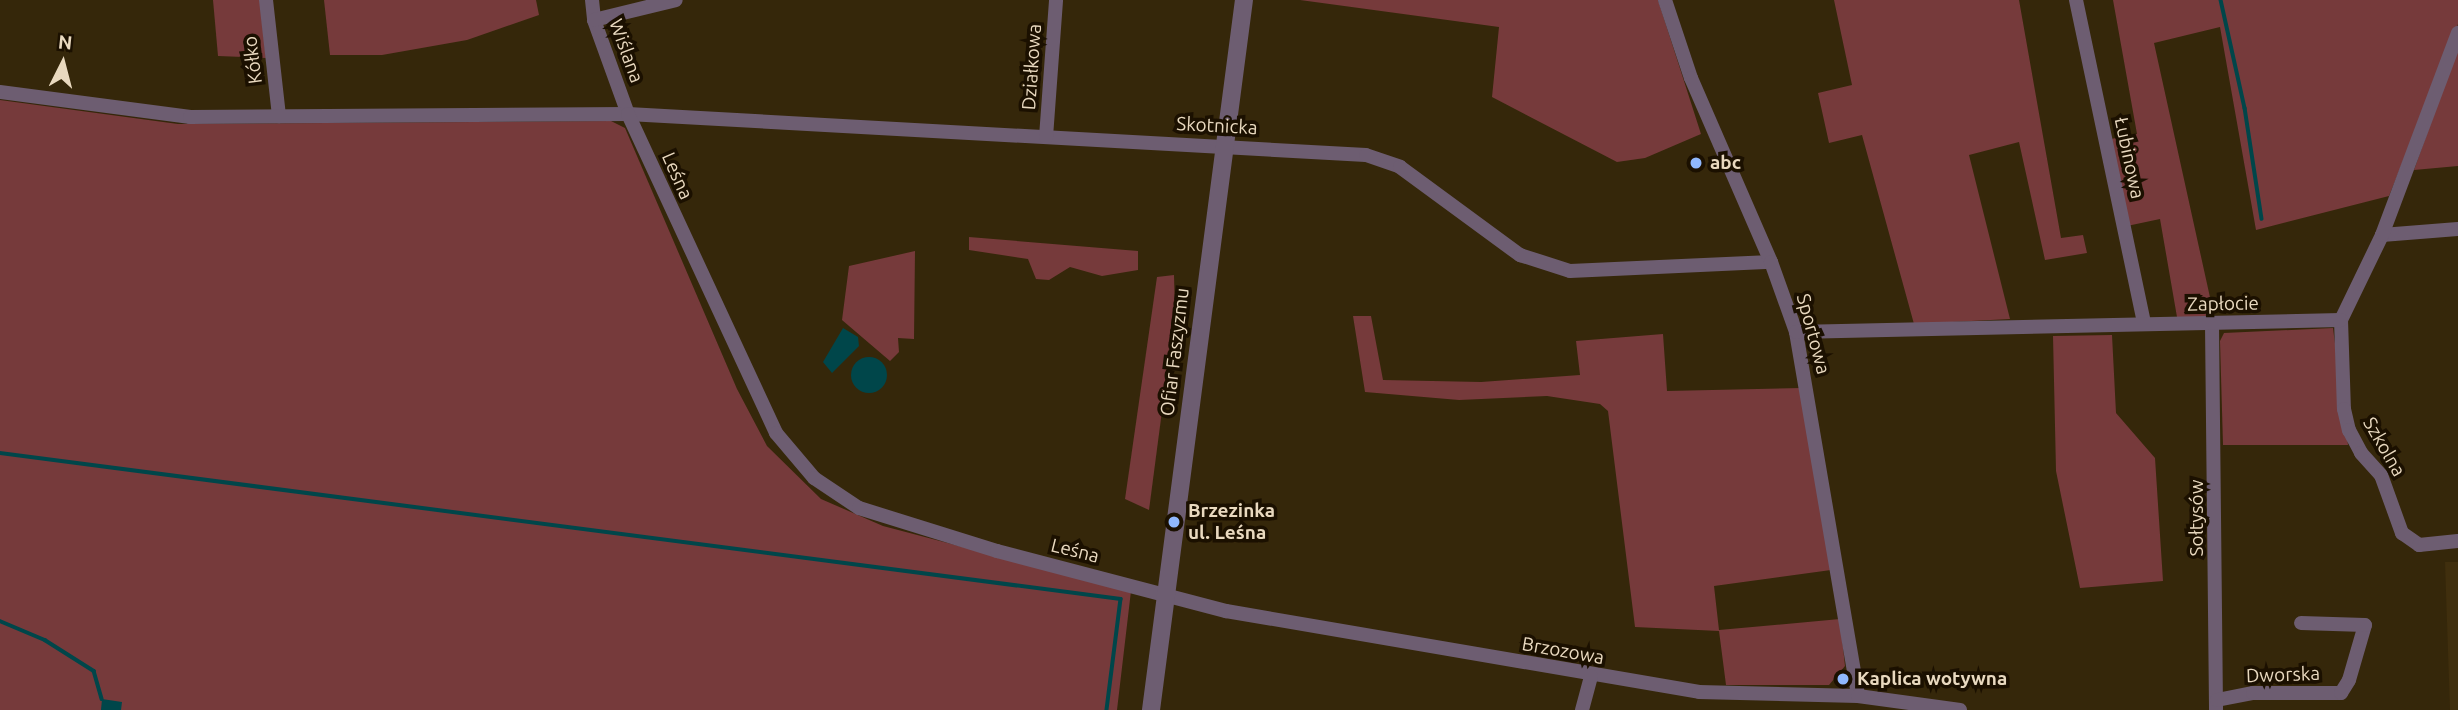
<!DOCTYPE html>
<html>
<head>
<meta charset="utf-8">
<style>
	body { margin:0 }
	#map { position:relative; width:2458px; height:710px; overflow:hidden; background:#35270a; font-family:Ubuntu,sans-serif }
	div>[style] { position:absolute }
	.built>* { inset:0; background:#402f0e }
	.green>* { inset:0; background:#763a3b }
	.water>* { inset:0; background:#00464a }
	.round { border-radius:50% }
	.stream>* { height:3.5px; margin:-1.75px; padding:0 1.75px; transform-origin:1.75px; border-radius:1.75px; background:#00464a }
	.minor>* { height:14px; margin:-7px; padding:0 7px; transform-origin:7px; border-radius:7px; background:#6d5d71 }
	.tertiary>* { height:18px; margin:-9px; padding:0 9px; transform-origin:9px; border-radius:9px; background:#6d5d71 }
	.dots>* { width:19px; height:19px; translate:-50% -50%; box-sizing:border-box; border:4px solid #1b1000; border-radius:50% }
	span { translate:-50% -50%; white-space:nowrap; text-align:center; line-height:1.15; -webkit-text-stroke:7px #1b1000; paint-order:stroke }
	.street-label { font-size:19px; color:#e9d9bf }
	.poi-label { font-size:19px; color:#e9d9bf; font-weight:700 }
	.left { translate:0 -50%; text-align:left }
	.north { position:absolute; left:28px; top:28px; width:70px; height:70px; -webkit-text-stroke:5px #1b1000; paint-order:stroke; rotate:6deg; font-size:19px; font-weight:700; line-height:28px; text-align:center; color:#e9d9bf }
	.north::after { content:''; display:block; margin:auto; width:24px; height:32px; background:#e9d9bf; clip-path:polygon(50% 0,100% 100%,50% 72%,0 100%) }
</style>
</head>
<body>
<div id="map">
	<div class="built">
		<div style="clip-path:polygon(2445px 562px,2458px 562px,2458px 710px,2450px 710px)"></div>
	</div>
	<div class="green">
		<div style="clip-path:polygon(213px 0,260px 0,266px 58px,218px 56px)"></div>
		<div style="clip-path:polygon(324px 0,536px 0,539px 15px,467px 40px,382px 55px,330px 55px)"></div>
		<div style="clip-path:polygon(1300px 0,1658px 0,1701px 134px,1645px 158px,1617px 162px,1492px 97px,1499px 27px)"></div>
		<div style="clip-path:polygon(1834px 0,2019px 0,2061px 238px,2083px 235px,2087px 253px,2045px 260px,2019px 142px,1969px 155px,2010px 319px,1914px 324px,1862px 135px,1829px 143px,1818px 93px,1852px 85px)"></div>
		<div style="clip-path:polygon(2113px 0,2458px 0,2458px 24px,2389px 196px,2256px 230px,2220px 27px,2154px 43px,2215px 320px,2177px 317px,2160px 219px,2127px 226px,2111px 139px,2137px 134px)"></div>
		<div style="clip-path:polygon(2458px 46px,2458px 166px,2414px 170px)"></div>
		<div style="clip-path:polygon(0 100px,178px 124px,611px 121px,625px 128px,737px 389px,767px 446px,821px 499px,883px 526px,1131px 591px,1117px 710px,0 710px)"></div>
		<div style="clip-path:polygon(969px 237px,1138px 251px,1138px 270px,1102px 276px,1070px 267px,1049px 280px,1036px 279px,1028px 259px,969px 250px)"></div>
		<div style="clip-path:polygon(915px 251px,914px 339px,898px 338px,899px 352px,890px 361px,842px 320px,849px 266px)"></div>
		<div style="clip-path:polygon(1174px 275px,1175px 312px,1149px 510px,1125px 499px,1157px 277px)"></div>
		<div style="clip-path:polygon(1353px 316px,1371px 316px,1383px 380px,1481px 382px,1580px 375px,1576px 341px,1663px 334px,1667px 391px,1801px 388px,1831px 570px,1714px 586px,1719px 630px,1840px 619px,1845px 666px,1829px 685px,1726px 685px,1719px 631px,1635px 627px,1608px 411px,1600px 404px,1547px 396px,1459px 400px,1365px 392px)"></div>
		<div style="clip-path:polygon(2333px 328px,2348px 445px,2223px 445px,2220px 341px,2224px 333px)"></div>
		<div style="clip-path:polygon(2112px 335px,2116px 413px,2155px 458px,2163px 581px,2080px 588px,2056px 471px,2053px 336px)"></div>
	</div>
	<div class="water">
		<div style="clip-path:polygon(843px 328px,858px 337px,859px 346px,832px 373px,823px 362px)"></div>
		<div class="round" style="left:851px;top:357px;width:36px;height:36px"></div>
		<div style="clip-path:polygon(102px 699px,122px 702px,121px 710px,101px 710px)"></div>
	</div>
	<div class="stream">
		<div style="left:2221px;top:0;width:111px;rotate:77.5deg"></div>
		<div style="left:2245px;top:108px;width:112px;rotate:81.3deg"></div>
		<div style="left:0;top:453px;width:1130px;rotate:7.42deg"></div>
		<div style="left:1121px;top:599px;width:112px;rotate:97.2deg"></div>
		<div style="left:0;top:621px;width:49px;rotate:22.9deg"></div>
		<div style="left:45px;top:640px;width:58px;rotate:32.3deg"></div>
		<div style="left:94px;top:671px;width:29px;rotate:74deg"></div>
	</div>
	<div class="minor">
		<div style="left:266px;top:0;width:117px;rotate:83.6deg"></div>
		<div style="left:592px;top:0;width:20px;rotate:84deg"></div>
		<div style="left:594px;top:20px;width:100px;rotate:70.1deg"></div>
		<div style="left:628px;top:114px;width:739px;rotate:3.18deg"></div>
		<div style="left:1366px;top:155px;width:36px;rotate:19deg"></div>
		<div style="left:1400px;top:167px;width:149px;rotate:36.3deg"></div>
		<div style="left:1520px;top:255px;width:52px;rotate:17.7deg"></div>
		<div style="left:1570px;top:271px;width:201px;rotate:-2.6deg"></div>
		<div style="left:1665px;top:0;width:82px;rotate:71.6deg"></div>
		<div style="left:1691px;top:78px;width:201px;rotate:66.5deg"></div>
		<div style="left:1771px;top:262px;width:74px;rotate:70.3deg"></div>
		<div style="left:1796px;top:332px;width:369px;rotate:80.3deg"></div>
		<div style="left:2076px;top:0;width:330px;rotate:78.1deg"></div>
		<div style="left:594px;top:20px;width:84px;rotate:-13.7deg"></div>
		<div style="left:0;top:92px;width:192px;rotate:7.5deg"></div>
		<div style="left:190px;top:117px;width:438px;rotate:-0.4deg"></div>
		<div style="left:628px;top:114px;width:352px;rotate:65.1deg"></div>
		<div style="left:776px;top:433px;width:59px;rotate:49.8deg"></div>
		<div style="left:814px;top:478px;width:54px;rotate:33.7deg"></div>
		<div style="left:859px;top:508px;width:145px;rotate:17.3deg"></div>
		<div style="left:997px;top:551px;width:237px;rotate:14.7deg"></div>
		<div style="left:1226px;top:611px;width:480px;rotate:9.7deg"></div>
		<div style="left:1699px;top:692px;width:159px;rotate:1.4deg"></div>
		<div style="left:1858px;top:696px;width:103px;rotate:7.8deg"></div>
		<div style="left:1046px;top:137px;width:137px;rotate:-85.8deg"></div>
		<div style="left:2382px;top:235px;width:76px;rotate:-4.5deg"></div>
		<div style="left:2341px;top:320px;width:94px;rotate:-64.2deg"></div>
		<div style="left:2382px;top:235px;width:216px;rotate:-69.4deg"></div>
		<div style="left:2341px;top:320px;width:89px;rotate:88.1deg"></div>
		<div style="left:2344px;top:409px;width:22px;rotate:77deg"></div>
		<div style="left:2349px;top:430px;width:26px;rotate:62deg"></div>
		<div style="left:2361px;top:453px;width:30px;rotate:48deg"></div>
		<div style="left:2381px;top:475px;width:62px;rotate:70.1deg"></div>
		<div style="left:2402px;top:533px;width:21px;rotate:35deg"></div>
		<div style="left:2419px;top:545px;width:39px;rotate:-6deg"></div>
		<div style="left:2212px;top:325px;width:385px;rotate:89.4deg"></div>
		<div style="left:1796px;top:332px;width:545px;rotate:-1.26deg"></div>
		<div style="left:2217px;top:700px;width:37px;rotate:-11deg"></div>
		<div style="left:2253px;top:693px;width:88px"></div>
		<div style="left:2341px;top:693px;width:15px;rotate:-58deg"></div>
		<div style="left:2349px;top:680px;width:57px;rotate:-73.8deg"></div>
		<div style="left:2365px;top:625px;width:64px;rotate:-178.2deg"></div>
		<div style="left:1582px;top:710px;width:35px;rotate:-75deg"></div>
	</div>
	<div class="tertiary">
		<div style="left:1151px;top:710px;width:716px;rotate:-82.54deg"></div>
	</div>
	<div class="dots">
		<div style="left:1696px;top:163px;background:#90b8fd"></div>
		<div style="left:1174px;top:522px;background:#90b8fd"></div>
		<div style="left:1843px;top:679px;background:#90b8fd"></div>
	</div>
	<div class="street-label">
		<span style="left:626px;top:51px;rotate:70deg">Wiślana</span>
		<span style="left:253px;top:60px;rotate:-97deg">Kółko</span>
		<span style="left:1032px;top:67px;rotate:-86deg">Działkowa</span>
		<span style="left:1217px;top:126px;rotate:3deg">Skotnicka</span>
		<span style="left:2129px;top:158px;rotate:78deg">Łubinowa</span>
		<span style="left:677px;top:176px;rotate:66deg">Leśna</span>
		<span style="left:2223px;top:304px;rotate:-1deg">Zapłocie</span>
		<span style="left:1813px;top:334px;rotate:75deg">Sportowa</span>
		<span style="left:1175px;top:352px;rotate:-83deg">Ofiar Faszyzmu</span>
		<span style="left:2384px;top:447px;rotate:60deg">Szkolna</span>
		<span style="left:2197px;top:518px;rotate:-90deg">Sołtysów</span>
		<span style="left:1075px;top:551px;rotate:14deg">Leśna</span>
		<span style="left:1563px;top:651px;rotate:10deg">Brzozowa</span>
		<span style="left:2283px;top:675px;rotate:-2deg">Dworska</span>
	</div>
	<div class="poi-label">
		<span class="left" style="left:1710px;top:163px">abc</span>
		<span class="left" style="left:1188px;top:522px">Brzezinka<br>ul. Leśna</span>
		<span class="left" style="left:1857px;top:679px">Kaplica wotywna</span>
	</div>
	<div class="north">N</div>
</div>
</body>
</html>
